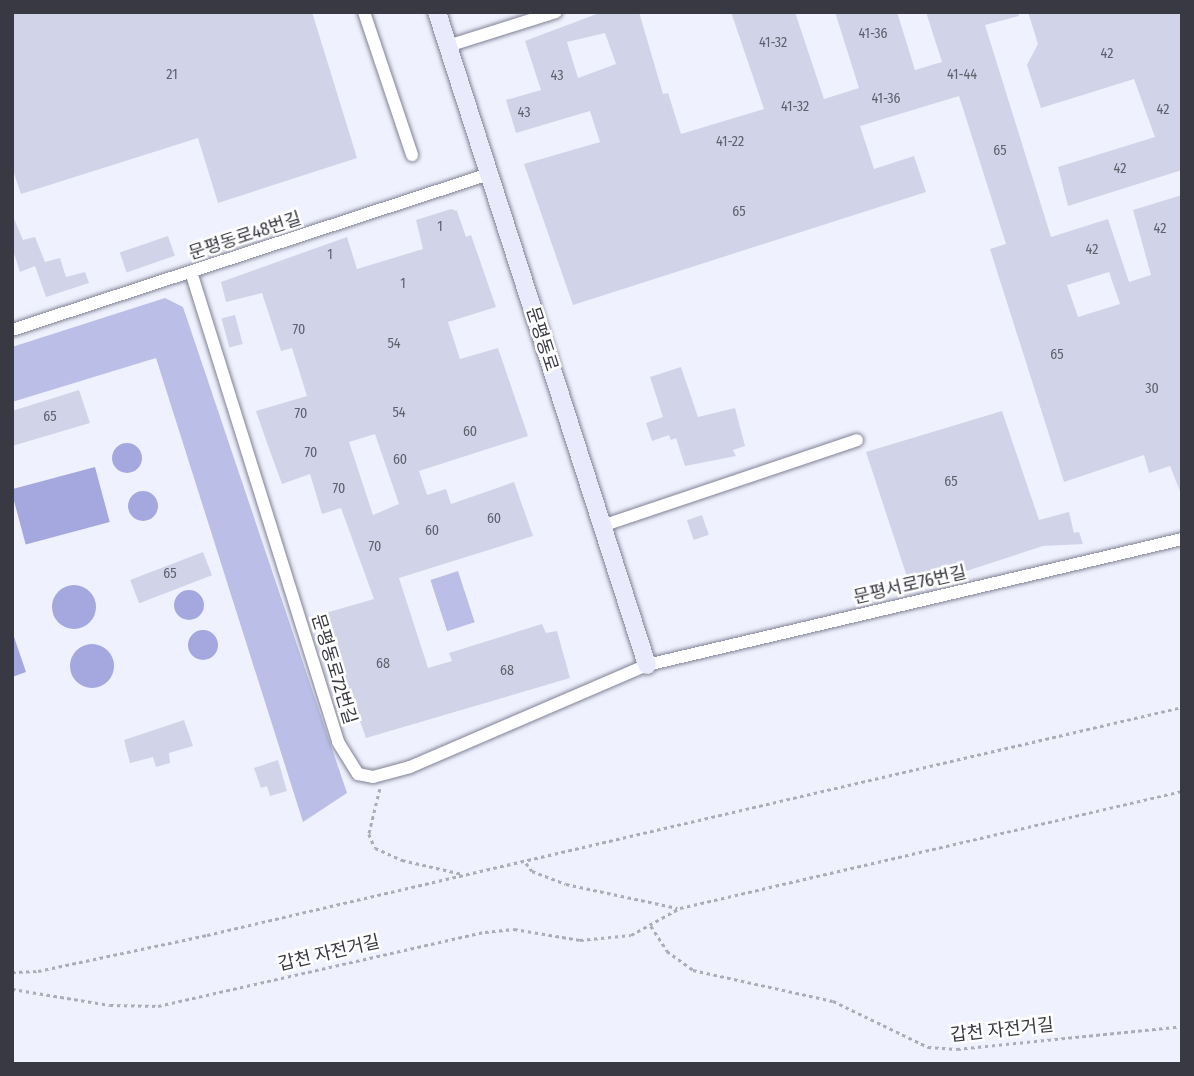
<!DOCTYPE html>
<html>
<head>
<meta charset="utf-8">
<style>
	body { margin:0 }
	#map { position:relative; width:1194px; height:1076px; overflow:hidden; background:#f0f1fe; font-family:"Fira Sans Condensed","Noto Sans KR",sans-serif }
	div>[style] { position:absolute }
	.green>* { inset:0; background:#bbbfe7; transform-origin:0 0 }
	.water>* { inset:0; background:#a4a8de; transform-origin:0 0 }
	.round { border-radius:50% }
	.building>* { inset:0; background:#d1d3e8; transform-origin:0 0 }
	.path>* { height:2.5px; margin-top:-1.25px; transform-origin:0; background:repeating-linear-gradient(90deg,#acadb8 0 3.5px,transparent 0 7px) }
	.roads { filter:drop-shadow(0 0 2px #7f8194) drop-shadow(0 0 2px #7f8194) }
	.minor>* { height:12px; margin:-6px; padding:0 6px; transform-origin:6px; border-radius:6px; background:#fff }
	.secondary>* { height:18px; margin:-9px; padding:0 9px; transform-origin:9px; border-radius:9px; background:#e9ebfd }
	span { translate:-50% -50%; white-space:nowrap; text-align:center; line-height:1.15; -webkit-text-stroke:5px #fff; paint-order:stroke }
	.number-label { font-size:14px; color:#5e606c }
	.number-label span { -webkit-text-stroke-width:0 }
	.street-label { font-size:18px; color:#383942 }
	.frame { position:absolute; inset:0; border:14px solid #383942; pointer-events:none }
</style>
</head>
<body>
<div id="map">
	<div class="green">
		<div style="clip-path:polygon(165px 298px,183px 307px,347px 793px,303px 822px,156px 358px,12px 402px,12px 347px)"></div>
		<div style="left:458px;top:571px;width:54px;height:29px;rotate:72deg"></div>
	</div>
	<div class="water">
		<div class="round" style="left:112px;top:443px;width:30px;height:30px"></div>
		<div style="left:95px;top:467px;width:57px;height:87px;rotate:75deg"></div>
		<div class="round" style="left:128px;top:491px;width:30px;height:30px"></div>
		<div class="round" style="left:52px;top:585px;width:44px;height:44px"></div>
		<div class="round" style="left:174px;top:590px;width:30px;height:30px"></div>
		<div class="round" style="left:188px;top:630px;width:30px;height:30px"></div>
		<div style="clip-path:polygon(12px 631px,26px 672px,12px 677px)"></div>
		<div class="round" style="left:70px;top:644px;width:44px;height:44px"></div>
	</div>
	<div class="building">
		<div style="clip-path:polygon(12px 12px,312px 12px,357px 158px,218px 203px,198px 138px,21px 194px,12px 167px)"></div>
		<div style="clip-path:polygon(evenodd,602px 12px,639px 12px,663px 94px,668px 93px,681px 134px,764px 109px,731px 12px,795px 12px,824px 99px,859px 88px,835px 12px,897px 12px,915px 70px,942px 62px,926px 12px,1018px 12px,1019px 16px,985px 25px,1051px 237px,1108px 219px,1129px 282px,1151px 275px,1133px 210px,1182px 195px,1182px 496px,1170px 466px,1149px 473px,1144px 455px,1064px 482px,990px 249px,1006px 244px,959px 96px,860px 126px,874px 169px,914px 156px,926px 192px,573px 305px,524px 164px,600px 142px,590px 111px,516px 133px,506px 100px,541px 90px,525px 41px,602px 12px,605px 33px,616px 64px,578px 78px,567px 42px,605px 33px,602px 12px,1109px 272px,1120px 304px,1078px 317px,1067px 285px,1109px 272px)"></div>
		<div style="clip-path:polygon(1028px 12px,1182px 12px,1182px 170px,1068px 206px,1058px 167px,1155px 137px,1134px 79px,1041px 108px,1027px 65px,1038px 44px)"></div>
		<div style="clip-path:polygon(evenodd,451px 209px,457px 211px,466px 237px,471px 235px,496px 307px,448px 322px,460px 359px,498px 348px,528px 436px,419px 471px,427px 495px,446px 489px,451px 504px,514px 482px,533px 536px,399px 578px,428px 668px,452px 661px,449px 653px,542px 624px,546px 633px,557px 631px,570px 678px,366px 738px,322px 614px,374px 599px,341px 508px,322px 514px,310px 474px,282px 484px,266px 440px,256px 411px,307px 396px,292px 348px,281px 351px,262px 293px,226px 302px,221px 282px,347px 237px,357px 269px,423px 249px,416px 220px,451px 209px,375px 434px,399px 504px,373px 515px,349px 442px,375px 434px)"></div>
		<div style="clip-path:polygon(12px 214px,23px 240px,35px 237px,45px 262px,60px 258px,66px 277px,85px 272px,89px 283px,46px 297px,35px 266px,20px 272px,12px 247px)"></div>
		<div style="left:168px;top:236px;width:21px;height:51px;rotate:71deg"></div>
		<div style="left:235px;top:315px;width:30px;height:14px;rotate:75deg"></div>
		<div style="clip-path:polygon(681px 367px,698px 417px,735px 408px,745px 446px,733px 450px,736px 456px,685px 466px,676px 438px,671px 440px,669px 435px,652px 441px,646px 423px,663px 417px,650px 377px)"></div>
		<div style="clip-path:polygon(79px 390px,90px 423px,12px 446px,12px 411px)"></div>
		<div style="clip-path:polygon(1002px 411px,1039px 520px,1069px 512px,1074px 533px,1079px 532px,1083px 544px,1043px 546px,911px 589px,866px 452px)"></div>
		<div style="left:702px;top:515px;width:21px;height:16px;rotate:71deg"></div>
		<div style="left:203px;top:552px;width:25px;height:78px;rotate:69deg"></div>
		<div style="clip-path:polygon(184px 720px,193px 746px,169px 753px,170px 763px,156px 767px,153px 757px,130px 763px,124px 740px)"></div>
		<div style="clip-path:polygon(278px 760px,287px 791px,270px 796px,267px 786px,261px 788px,254px 768px)"></div>
	</div>
	<div class="path">
		<div style="left:380px;top:789px;width:46px;rotate:103.7deg"></div>
		<div style="left:369px;top:834px;width:15px;rotate:67deg"></div>
		<div style="left:375px;top:848px;width:30px;rotate:24deg"></div>
		<div style="left:402px;top:860px;width:62px;rotate:13.1deg"></div>
		<div style="left:526px;top:863px;width:10px;rotate:53deg"></div>
		<div style="left:532px;top:871px;width:36px;rotate:21deg"></div>
		<div style="left:566px;top:884px;width:114px;rotate:12.2deg"></div>
		<div style="left:651px;top:926px;width:30px;rotate:57deg"></div>
		<div style="left:667px;top:951px;width:32px;rotate:36deg"></div>
		<div style="left:693px;top:970px;width:143px;rotate:12.5deg"></div>
		<div style="left:833px;top:1001px;width:106px;rotate:25.8deg"></div>
		<div style="left:928px;top:1047px;width:29px;rotate:4deg"></div>
		<div style="left:957px;top:1049px;width:226px;rotate:-5.8deg"></div>
		<div style="left:12px;top:972px;width:26px;rotate:-2deg"></div>
		<div style="left:38px;top:971px;width:173px;rotate:-12deg"></div>
		<div style="left:207px;top:935px;width:1001px;rotate:-13.16deg"></div>
		<div style="left:12px;top:989px;width:99px;rotate:9.3deg"></div>
		<div style="left:110px;top:1005px;width:48px;rotate:1.2deg"></div>
		<div style="left:158px;top:1006px;width:335px;rotate:-12.8deg"></div>
		<div style="left:485px;top:932px;width:29px;rotate:-6deg"></div>
		<div style="left:514px;top:929px;width:67px;rotate:9.5deg"></div>
		<div style="left:580px;top:940px;width:51px;rotate:-5.6deg"></div>
		<div style="left:631px;top:935px;width:56px;rotate:-28.9deg"></div>
		<div style="left:680px;top:908px;width:515px;rotate:-13.12deg"></div>
	</div>
	<div class="roads">
		<div class="minor">
			<div style="left:364px;top:12px;width:151px;rotate:71.4deg"></div>
			<div style="left:448px;top:46px;width:113px;rotate:-17.5deg"></div>
			<div style="left:191px;top:272px;width:492px;rotate:72.6deg"></div>
			<div style="left:338px;top:742px;width:38px;rotate:58deg"></div>
			<div style="left:358px;top:774px;width:15px;rotate:11deg"></div>
			<div style="left:373px;top:777px;width:38px;rotate:-15deg"></div>
			<div style="left:410px;top:767px;width:258px;rotate:-23.3deg"></div>
			<div style="left:647px;top:665px;width:550px;rotate:-13.25deg"></div>
			<div style="left:12px;top:330px;width:502px;rotate:-18.11deg"></div>
			<div style="left:602px;top:526px;width:269px;rotate:-18.6deg"></div>
		</div>
		<div class="secondary">
			<div style="left:437px;top:12px;width:686px;rotate:72.17deg"></div>
		</div>
	</div>
	<div class="number-label">
		<span style="left:873px;top:34px">41-36</span>
		<span style="left:773px;top:43px">41-32</span>
		<span style="left:1107px;top:54px">42</span>
		<span style="left:172px;top:75px">21</span>
		<span style="left:962px;top:75px">41-44</span>
		<span style="left:557px;top:76px">43</span>
		<span style="left:886px;top:99px">41-36</span>
		<span style="left:795px;top:107px">41-32</span>
		<span style="left:1163px;top:110px">42</span>
		<span style="left:524px;top:113px">43</span>
		<span style="left:730px;top:142px">41-22</span>
		<span style="left:1000px;top:151px">65</span>
		<span style="left:1120px;top:169px">42</span>
		<span style="left:739px;top:212px">65</span>
		<span style="left:440px;top:227px">1</span>
		<span style="left:1160px;top:229px">42</span>
		<span style="left:1092px;top:250px">42</span>
		<span style="left:330px;top:255px">1</span>
		<span style="left:403px;top:284px">1</span>
		<span style="left:299px;top:330px">70</span>
		<span style="left:394px;top:344px">54</span>
		<span style="left:1057px;top:355px">65</span>
		<span style="left:1152px;top:389px">30</span>
		<span style="left:399px;top:413px">54</span>
		<span style="left:301px;top:414px">70</span>
		<span style="left:50px;top:417px">65</span>
		<span style="left:470px;top:432px">60</span>
		<span style="left:311px;top:453px">70</span>
		<span style="left:400px;top:460px">60</span>
		<span style="left:951px;top:482px">65</span>
		<span style="left:339px;top:489px">70</span>
		<span style="left:494px;top:519px">60</span>
		<span style="left:432px;top:531px">60</span>
		<span style="left:375px;top:547px">70</span>
		<span style="left:170px;top:574px">65</span>
		<span style="left:383px;top:664px">68</span>
		<span style="left:507px;top:671px">68</span>
	</div>
	<div class="street-label">
		<span style="left:245px;top:236px;rotate:-18deg">문평동로48번길</span>
		<span style="left:542px;top:339px;rotate:72deg">문평동로</span>
		<span style="left:910px;top:585px;rotate:-13deg">문평서로76번길</span>
		<span style="left:334px;top:669px;rotate:73deg">문평동로72번길</span>
		<span style="left:329px;top:953px;rotate:-13deg">갑천 자전거길</span>
		<span style="left:1002px;top:1030px;rotate:-6deg">갑천 자전거길</span>
	</div>
	<div class="frame"></div>
</div>
</body>
</html>
